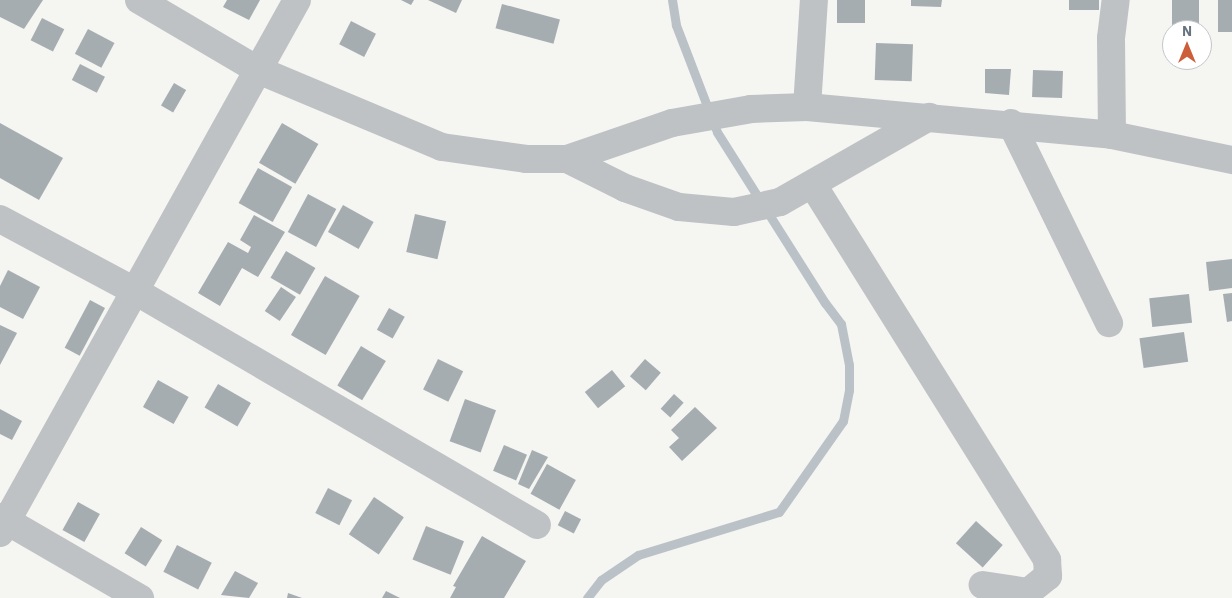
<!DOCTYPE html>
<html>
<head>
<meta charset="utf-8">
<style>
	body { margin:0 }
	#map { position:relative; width:1232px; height:598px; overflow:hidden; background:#f5f5f2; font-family:"IBM Plex Sans",sans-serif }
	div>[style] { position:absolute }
	.stream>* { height:9px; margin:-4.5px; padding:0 4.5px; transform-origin:4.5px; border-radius:4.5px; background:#bac2c7 }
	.building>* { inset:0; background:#a6adb1; transform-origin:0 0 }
	.minor>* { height:28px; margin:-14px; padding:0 14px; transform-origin:14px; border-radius:14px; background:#bec2c5 }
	span { translate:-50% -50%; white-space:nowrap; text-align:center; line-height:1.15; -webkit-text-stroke:5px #fff; paint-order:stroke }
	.north { position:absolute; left:1162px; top:20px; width:50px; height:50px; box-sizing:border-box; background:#fff; border:1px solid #c2c7cc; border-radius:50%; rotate:0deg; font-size:14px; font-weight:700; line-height:20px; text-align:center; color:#67747f }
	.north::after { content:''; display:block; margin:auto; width:18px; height:22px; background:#cd5e3a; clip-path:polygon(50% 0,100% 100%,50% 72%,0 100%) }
</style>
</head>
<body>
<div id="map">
	<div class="stream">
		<div style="left:587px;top:598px;width:23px;rotate:-52deg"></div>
		<div style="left:601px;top:580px;width:45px;rotate:-34deg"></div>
		<div style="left:638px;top:555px;width:147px;rotate:-17deg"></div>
		<div style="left:779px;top:512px;width:111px;rotate:-54.9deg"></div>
		<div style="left:843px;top:421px;width:32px;rotate:-79deg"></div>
		<div style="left:849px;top:390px;width:25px;rotate:-90deg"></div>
		<div style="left:849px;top:365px;width:42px;rotate:-101deg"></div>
		<div style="left:841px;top:324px;width:26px;rotate:-127deg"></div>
		<div style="left:825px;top:303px;width:202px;rotate:-122.3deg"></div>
		<div style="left:717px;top:132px;width:115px;rotate:-111deg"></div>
		<div style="left:676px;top:25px;width:25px;rotate:-99deg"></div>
	</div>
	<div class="building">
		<div style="clip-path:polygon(0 0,43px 0,24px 29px,0 17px)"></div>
		<div style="clip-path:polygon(227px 0,260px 0,249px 20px,223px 7px)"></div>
		<div style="clip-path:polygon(401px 0,414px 0,411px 5px)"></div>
		<div style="clip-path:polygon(428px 0,462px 0,456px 13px)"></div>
		<div style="left:837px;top:0;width:28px;height:23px"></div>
		<div style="clip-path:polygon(911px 0,942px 0,941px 7px,911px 6px)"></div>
		<div style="left:1069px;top:0;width:30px;height:10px"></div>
		<div style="left:1172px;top:0;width:27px;height:26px"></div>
		<div style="left:1218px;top:0;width:14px;height:32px"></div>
		<div style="left:502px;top:4px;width:60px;height:25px;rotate:15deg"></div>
		<div style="left:42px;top:18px;width:25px;height:25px;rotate:27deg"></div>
		<div style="left:351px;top:21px;width:28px;height:26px;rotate:27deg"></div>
		<div style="left:88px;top:29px;width:30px;height:28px;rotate:28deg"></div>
		<div style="left:876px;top:43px;width:37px;height:37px;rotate:2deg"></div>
		<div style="left:80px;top:64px;width:28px;height:18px;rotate:27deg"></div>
		<div style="clip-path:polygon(985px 69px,1011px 69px,1009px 95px,985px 93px)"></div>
		<div style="left:1033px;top:70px;width:30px;height:27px;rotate:2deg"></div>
		<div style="left:174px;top:83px;width:14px;height:26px;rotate:30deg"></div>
		<div style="clip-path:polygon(0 123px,63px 158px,39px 200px,0 178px)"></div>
		<div style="left:282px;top:123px;width:42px;height:46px;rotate:30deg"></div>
		<div style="left:258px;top:168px;width:39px;height:40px;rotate:29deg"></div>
		<div style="left:308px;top:194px;width:32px;height:43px;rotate:28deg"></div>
		<div style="left:343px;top:205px;width:35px;height:31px;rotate:29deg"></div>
		<div style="left:415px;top:214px;width:32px;height:39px;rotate:13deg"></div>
		<div style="clip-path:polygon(254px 215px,285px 232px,258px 277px,242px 268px,220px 306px,198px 293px,228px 242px,248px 253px,251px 247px,240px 240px)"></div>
		<div style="left:286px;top:251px;width:34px;height:31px;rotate:30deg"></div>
		<div style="clip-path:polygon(1232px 259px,1232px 288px,1209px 291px,1206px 262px)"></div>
		<div style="clip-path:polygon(8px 270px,40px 287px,23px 319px,0 307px,0 286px)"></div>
		<div style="left:325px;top:276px;width:40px;height:68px;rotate:30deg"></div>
		<div style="left:281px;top:287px;width:18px;height:29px;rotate:34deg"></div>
		<div style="clip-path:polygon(1232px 293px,1232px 321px,1227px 322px,1223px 294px)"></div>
		<div style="left:1189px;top:294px;width:29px;height:40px;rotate:84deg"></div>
		<div style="left:90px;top:300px;width:17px;height:54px;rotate:28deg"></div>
		<div style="left:389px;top:308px;width:18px;height:25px;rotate:29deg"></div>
		<div style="clip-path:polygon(0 325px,17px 333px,0 365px)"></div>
		<div style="left:1184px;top:332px;width:30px;height:45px;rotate:82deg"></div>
		<div style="left:361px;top:346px;width:29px;height:46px;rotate:31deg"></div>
		<div style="left:438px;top:359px;width:28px;height:34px;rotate:26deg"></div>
		<div style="left:645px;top:359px;width:21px;height:23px;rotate:41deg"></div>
		<div style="left:612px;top:370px;width:21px;height:35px;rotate:51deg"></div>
		<div style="left:158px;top:380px;width:35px;height:31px;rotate:29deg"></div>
		<div style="left:218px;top:384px;width:38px;height:27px;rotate:30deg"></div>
		<div style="left:674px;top:394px;width:13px;height:20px;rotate:42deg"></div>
		<div style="left:465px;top:399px;width:33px;height:45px;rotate:20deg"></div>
		<div style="clip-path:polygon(695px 407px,717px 428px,682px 461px,669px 447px,679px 438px,671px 430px)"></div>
		<div style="clip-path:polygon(0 409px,22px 421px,12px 440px,0 434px)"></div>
		<div style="left:504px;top:445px;width:25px;height:28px;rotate:23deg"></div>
		<div style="clip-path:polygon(532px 450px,548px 457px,529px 489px,518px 484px)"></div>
		<div style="left:547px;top:464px;width:33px;height:34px;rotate:29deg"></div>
		<div style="left:328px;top:488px;width:27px;height:28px;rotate:27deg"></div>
		<div style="left:374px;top:497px;width:36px;height:45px;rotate:34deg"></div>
		<div style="left:78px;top:502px;width:25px;height:32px;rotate:29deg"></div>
		<div style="left:565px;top:511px;width:18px;height:16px;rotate:27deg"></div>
		<div style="left:976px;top:521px;width:36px;height:30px;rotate:42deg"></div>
		<div style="left:426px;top:526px;width:41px;height:36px;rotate:22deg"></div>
		<div style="left:141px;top:527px;width:25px;height:31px;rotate:32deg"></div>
		<div style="clip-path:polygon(482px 536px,526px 561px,504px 598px,450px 598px,456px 587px,453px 586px)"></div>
		<div style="left:177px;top:545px;width:39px;height:30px;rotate:27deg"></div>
		<div style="clip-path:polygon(235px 571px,258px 583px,249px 598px,221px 595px)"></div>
		<div style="clip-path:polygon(386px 591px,400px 598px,382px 598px)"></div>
		<div style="clip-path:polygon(288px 593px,302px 598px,287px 598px)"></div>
	</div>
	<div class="minor">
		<div style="left:139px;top:0;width:138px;rotate:30.5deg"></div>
		<div style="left:258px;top:70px;width:199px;rotate:22.7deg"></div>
		<div style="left:442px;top:147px;width:85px;rotate:8.1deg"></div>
		<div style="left:526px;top:159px;width:41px"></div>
		<div style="left:567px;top:159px;width:111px;rotate:-18.9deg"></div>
		<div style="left:672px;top:123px;width:80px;rotate:-10deg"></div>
		<div style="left:751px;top:109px;width:56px;rotate:-2deg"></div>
		<div style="left:807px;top:107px;width:306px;rotate:5.2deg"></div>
		<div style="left:1112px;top:135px;width:123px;rotate:11.8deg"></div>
		<div style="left:807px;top:107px;width:107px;rotate:-86.3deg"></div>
		<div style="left:1011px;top:123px;width:223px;rotate:63.9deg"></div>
		<div style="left:1112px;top:135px;width:97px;rotate:-90.6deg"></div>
		<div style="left:1111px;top:38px;width:38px;rotate:-83deg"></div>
		<div style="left:567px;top:159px;width:65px;rotate:26.6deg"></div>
		<div style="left:625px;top:188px;width:57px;rotate:19.4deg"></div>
		<div style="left:679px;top:207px;width:55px;rotate:5.2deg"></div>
		<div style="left:734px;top:212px;width:47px;rotate:-12.3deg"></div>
		<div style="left:780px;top:202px;width:172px;rotate:-29.7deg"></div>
		<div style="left:813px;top:185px;width:442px;rotate:58deg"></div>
		<div style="left:1047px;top:560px;width:16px;rotate:86deg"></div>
		<div style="left:1048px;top:576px;width:26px;rotate:141deg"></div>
		<div style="left:1028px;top:592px;width:46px;rotate:-171.2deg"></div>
		<div style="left:0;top:219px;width:153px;rotate:28.1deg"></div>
		<div style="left:135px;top:291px;width:465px;rotate:30.2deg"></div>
		<div style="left:0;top:517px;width:162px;rotate:30.1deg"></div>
		<div style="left:0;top:533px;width:610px;rotate:-60.87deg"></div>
	</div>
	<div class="north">N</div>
</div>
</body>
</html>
